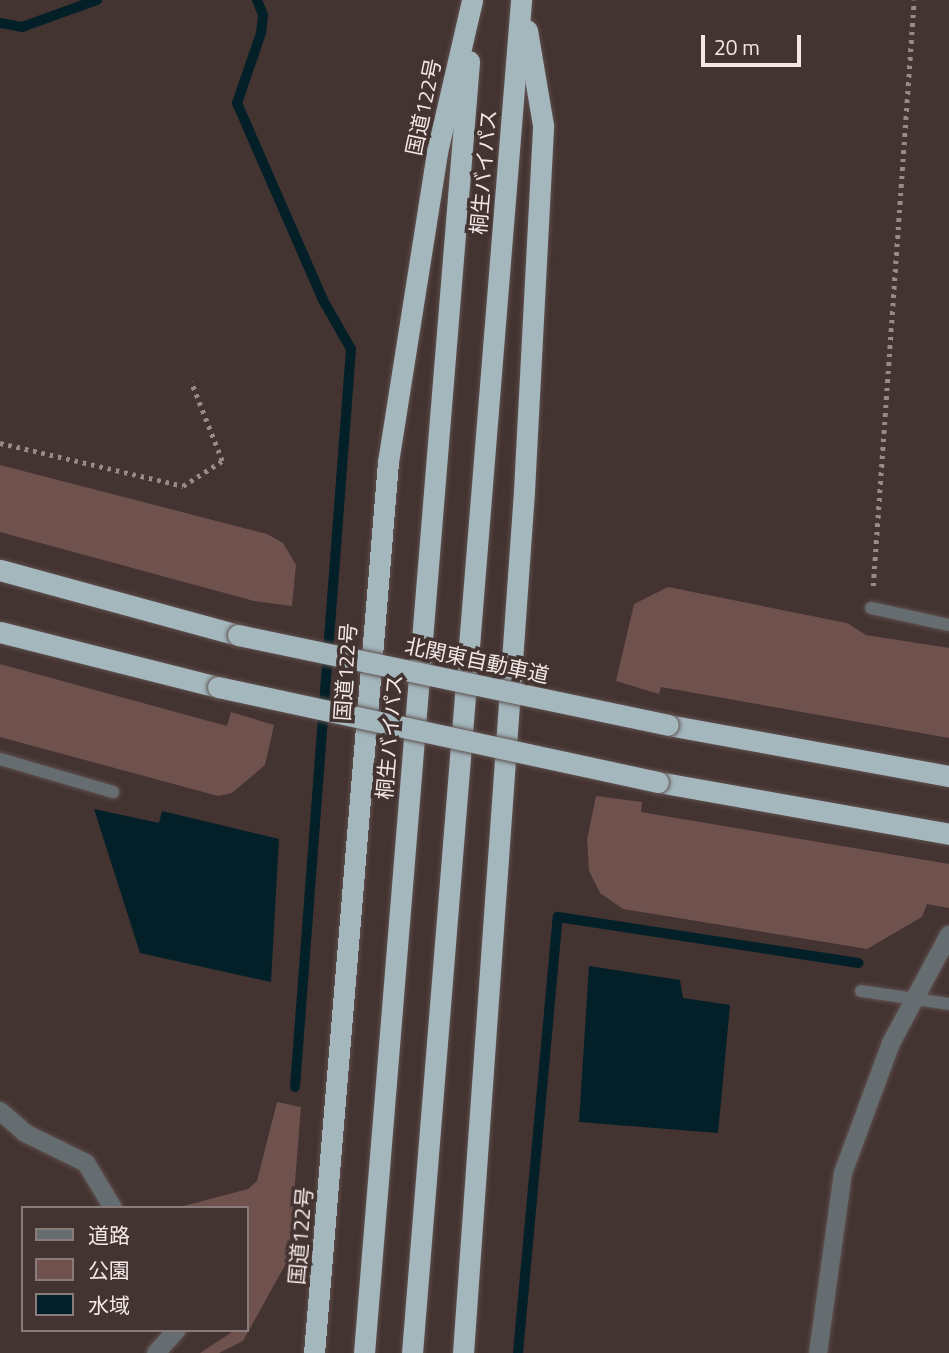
<!DOCTYPE html>
<html>
<head>
<meta charset="utf-8">
<style>
	body { margin:0 }
	#map { position:relative; width:949px; height:1353px; overflow:hidden; background:#433331; font-family:"Titillium Web","Noto Sans JP",sans-serif }
	div>[style] { position:absolute }
	.green>* { inset:0; background:#6f514e }
	.water>* { inset:0; background:#032028 }
	.stream>* { height:10px; margin:-5px; padding:0 5px; transform-origin:5px; border-radius:5px; background:#032028 }
	.path>* { height:4.5px; margin-top:-2.25px; transform-origin:0; background:repeating-linear-gradient(90deg,#978a88 0 3.5px,transparent 0 8.5px) }
	.roads { filter:drop-shadow(0 0 2px #5f504e) drop-shadow(0 0 2px #5f504e) }
	.lane>* { height:12px; margin:-6px; padding:0 6px; transform-origin:6px; border-radius:6px; background:#656d70 }
	.street>* { height:18px; margin:-9px; padding:0 9px; transform-origin:9px; border-radius:9px; background:#656d70 }
	.highway>* { height:21px; margin:-10.5px; padding:0 10.5px; transform-origin:10.5px; border-radius:10.5px; background:#a3b7bd }
	.bridges { filter:drop-shadow(0 0 2px #5f504e) drop-shadow(0 0 2px #5f504e) }
	.highway-bridge>* { height:21px; margin:-10.5px; padding:0 10.5px; transform-origin:10.5px; border-radius:10.5px; background:#a3b7bd }
	span { translate:-50% -50%; white-space:nowrap; text-align:center; line-height:1.15; -webkit-text-stroke:7px #433331; paint-order:stroke }
	.street-label { font-size:21px; color:#f3e8e7 }
	.legend { position:absolute; left:21px; top:1206px; width:228px; height:126px; box-sizing:border-box; background:#433331; border:2px solid #897b7a; margin:0; padding:9px 12px; list-style:none; font-size:21px; color:#f3e8e7 }
	.legend li { display:flex; align-items:center; gap:14px; height:35px }
	.legend b { width:35px; border:2px solid #897b7a }
	.scale { position:absolute; left:701px; top:35px; width:100px; height:32px; box-sizing:border-box; border:4px solid #f3e8e7; border-top:0; padding-left:9px; font-size:21px; line-height:24px; white-space:nowrap; color:#f3e8e7; -webkit-text-stroke:5px #433331; paint-order:stroke }
</style>
</head>
<body>
<div id="map">
	<div class="green">
		<div style="clip-path:polygon(0 465px,267px 534px,283px 543px,296px 565px,292px 606px,254px 601px,0 532px)"></div>
		<div style="clip-path:polygon(668px 587px,847px 623px,866px 635px,949px 648px,949px 738px,661px 687px,659px 694px,616px 681px,634px 604px)"></div>
		<div style="clip-path:polygon(0 664px,227px 726px,231px 712px,274px 725px,265px 765px,232px 793px,218px 796px,0 737px)"></div>
		<div style="clip-path:polygon(596px 796px,642px 802px,641px 812px,949px 864px,949px 908px,927px 904px,922px 917px,867px 949px,623px 909px,600px 893px,589px 871px,587px 840px)"></div>
		<div style="clip-path:polygon(277px 1102px,301px 1107px,289px 1258px,243px 1341px,219px 1353px,200px 1353px,235px 1330px,247px 1330px,247px 1208px,176px 1208px,248px 1189px,257px 1181px)"></div>
	</div>
	<div class="water">
		<div style="clip-path:polygon(94px 809px,159px 823px,162px 811px,279px 839px,271px 982px,140px 953px)"></div>
		<div style="clip-path:polygon(589px 966px,680px 980px,683px 998px,730px 1005px,718px 1133px,579px 1122px)"></div>
	</div>
	<div class="stream">
		<div style="left:257px;top:0;width:16px;rotate:68deg"></div>
		<div style="left:263px;top:15px;width:18px;rotate:96deg"></div>
		<div style="left:261px;top:33px;width:74px;rotate:108.9deg"></div>
		<div style="left:237px;top:103px;width:215px;rotate:66.4deg"></div>
		<div style="left:323px;top:300px;width:56px;rotate:60.3deg"></div>
		<div style="left:351px;top:349px;width:740px;rotate:94.34deg"></div>
		<div style="left:0;top:23px;width:22px;rotate:10deg"></div>
		<div style="left:22px;top:27px;width:80px;rotate:-19.8deg"></div>
		<div style="left:518px;top:1353px;width:438px;rotate:-84.8deg"></div>
		<div style="left:558px;top:917px;width:304px;rotate:8.7deg"></div>
	</div>
	<div class="path">
		<div style="left:0;top:443px;width:188px;rotate:13.2deg"></div>
		<div style="left:183px;top:486px;width:46px;rotate:-32.7deg"></div>
		<div style="left:222px;top:461px;width:85px;rotate:-111.4deg"></div>
		<div style="left:873px;top:586px;width:587px;rotate:-86deg"></div>
	</div>
	<div class="roads">
		<div class="lane">
			<div style="left:871px;top:608px;width:80px;rotate:12.3deg"></div>
			<div style="left:0;top:759px;width:118px;rotate:16.3deg"></div>
			<div style="left:861px;top:991px;width:89px;rotate:8.4deg"></div>
		</div>
		<div class="street">
			<div style="left:0;top:1111px;width:33px;rotate:41deg"></div>
			<div style="left:25px;top:1133px;width:68px;rotate:26.2deg"></div>
			<div style="left:86px;top:1163px;width:52px;rotate:59deg"></div>
			<div style="left:156px;top:1353px;width:31px;rotate:-48deg"></div>
			<div style="left:818px;top:1353px;width:182px;rotate:-82.1deg"></div>
			<div style="left:843px;top:1173px;width:139px;rotate:-69.7deg"></div>
			<div style="left:891px;top:1043px;width:123px;rotate:-61.8deg"></div>
		</div>
		<div class="highway">
			<div style="left:0;top:570px;width:247px;rotate:15.3deg"></div>
			<div style="left:0;top:632px;width:225px;rotate:14.2deg"></div>
			<div style="left:668px;top:725px;width:286px;rotate:10.3deg"></div>
			<div style="left:658px;top:782px;width:296px;rotate:10.1deg"></div>
			<div style="left:314px;top:1353px;width:894px;rotate:-85.25deg"></div>
			<div style="left:388px;top:462px;width:314px;rotate:-81deg"></div>
			<div style="left:437px;top:152px;width:156px;rotate:-77deg"></div>
			<div style="left:364px;top:1353px;width:1296px;rotate:-85.35deg"></div>
			<div style="left:412px;top:1353px;width:1357px;rotate:-85.39deg"></div>
			<div style="left:463px;top:1353px;width:864px;rotate:-85.95deg"></div>
			<div style="left:524px;top:491px;width:366px;rotate:-87deg"></div>
			<div style="left:543px;top:125px;width:96px;rotate:-99.6deg"></div>
		</div>
	</div>
	<div class="bridges">
		<div class="highway-bridge">
			<div style="left:238px;top:635px;width:439px;rotate:11.8deg"></div>
			<div style="left:218px;top:687px;width:450px;rotate:12.2deg"></div>
		</div>
	</div>
	<div class="street-label">
		<span style="left:423px;top:107px;rotate:-78deg">国道122号</span>
		<span style="left:483px;top:172px;rotate:-85deg">桐生バイパス</span>
		<span style="left:477px;top:660px;rotate:12deg">北関東自動車道</span>
		<span style="left:345px;top:672px;rotate:-86deg">国道122号</span>
		<span style="left:389px;top:737px;rotate:-85deg">桐生バイパス</span>
		<span style="left:300px;top:1236px;rotate:-85deg">国道122号</span>
	</div>
	<ul class="legend">
	<li><b style="height:9px;background:#656d70"></b>道路</li>
	<li><b style="height:19px;background:#6f514e"></b>公園</li>
	<li><b style="height:19px;background:#032028"></b>水域</li>
	</ul>
	<div class="scale">20 m</div>
</div>
</body>
</html>
